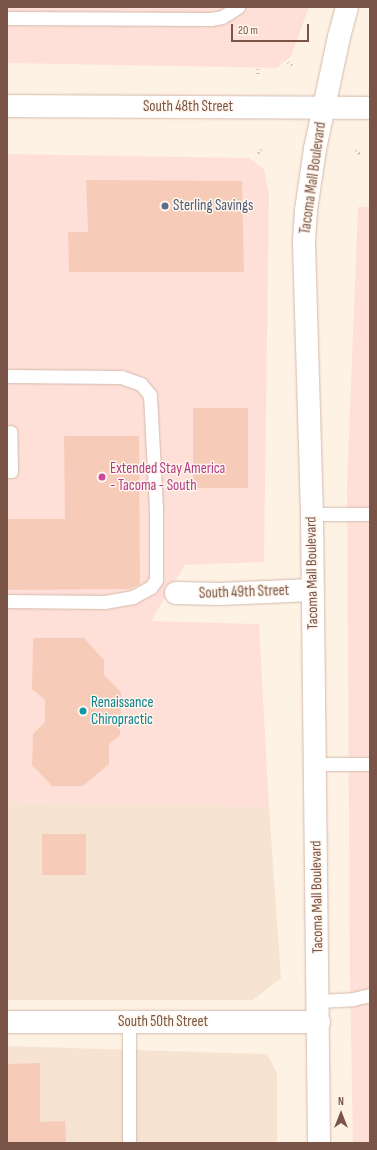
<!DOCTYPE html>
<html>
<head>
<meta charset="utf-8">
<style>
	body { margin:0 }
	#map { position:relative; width:377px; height:1150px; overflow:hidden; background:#fef2e4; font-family:"Sofia Sans Condensed",sans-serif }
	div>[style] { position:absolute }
	.residential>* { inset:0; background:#f7e3d2 }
	.commercial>* { inset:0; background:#ffe0d8 }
	.building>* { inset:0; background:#f6ccb9; transform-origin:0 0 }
	.path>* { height:2.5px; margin-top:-1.25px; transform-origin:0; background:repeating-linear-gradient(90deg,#dcaf9c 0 1px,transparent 0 4px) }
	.roads { filter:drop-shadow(0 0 1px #d4baac) drop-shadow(0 0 1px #d4baac) }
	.lane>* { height:13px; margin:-6.5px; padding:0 6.5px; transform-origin:6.5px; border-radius:6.5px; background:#fff }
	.street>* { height:22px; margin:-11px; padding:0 11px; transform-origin:11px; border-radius:11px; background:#fff }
	.secondary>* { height:22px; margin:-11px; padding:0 11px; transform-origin:11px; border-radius:11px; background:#fff }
	.dots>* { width:11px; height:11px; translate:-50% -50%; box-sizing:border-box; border:2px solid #fff6ed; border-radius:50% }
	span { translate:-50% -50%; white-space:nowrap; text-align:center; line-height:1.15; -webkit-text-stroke:3px #fff6ed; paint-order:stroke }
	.street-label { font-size:15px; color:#7a5547 }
	.service-label { font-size:15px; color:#4e5e75 }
	.left { translate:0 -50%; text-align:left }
	.hotel-label { font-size:15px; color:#b23c85 }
	.culture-label { font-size:15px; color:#0d838f }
	.frame { position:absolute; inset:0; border:8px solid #7a5547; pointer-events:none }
	.north { position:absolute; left:321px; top:1094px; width:40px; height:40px; -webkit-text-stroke:3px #fff6ed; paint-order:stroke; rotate:0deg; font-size:11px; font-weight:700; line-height:16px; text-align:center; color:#7a5547 }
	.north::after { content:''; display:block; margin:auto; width:14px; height:18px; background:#7a5547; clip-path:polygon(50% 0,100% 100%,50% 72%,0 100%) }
	.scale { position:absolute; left:231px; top:24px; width:78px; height:18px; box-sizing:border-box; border:2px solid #7a5547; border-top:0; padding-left:5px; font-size:12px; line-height:14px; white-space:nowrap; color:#7a5547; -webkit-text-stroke:3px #fff6ed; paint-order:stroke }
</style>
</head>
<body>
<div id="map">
	<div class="residential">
		<div style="clip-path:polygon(7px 802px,269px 807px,281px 978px,253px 1000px,7px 1000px)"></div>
		<div style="clip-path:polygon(7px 1046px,267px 1054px,277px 1073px,277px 1143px,7px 1143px)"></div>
	</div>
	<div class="commercial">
		<div style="clip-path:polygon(7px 7px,309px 7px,291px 56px,277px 68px,7px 63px)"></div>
		<div style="clip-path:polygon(7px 154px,249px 158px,264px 169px,269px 195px,264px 562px,185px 565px,151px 621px,259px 624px,269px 807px,7px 802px)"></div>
		<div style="clip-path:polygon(358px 207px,370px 207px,370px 1143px,353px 1143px,350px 980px,347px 486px)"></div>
	</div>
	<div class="building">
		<div style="clip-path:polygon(86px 180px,242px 181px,244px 272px,69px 272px,68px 232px,88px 232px)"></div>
		<div style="left:193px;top:408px;width:55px;height:80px"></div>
		<div style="clip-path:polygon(64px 436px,139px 436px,140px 584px,130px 589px,7px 590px,7px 519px,65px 519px)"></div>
		<div style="clip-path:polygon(33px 638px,84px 638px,104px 660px,104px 675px,121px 692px,120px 735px,109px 744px,109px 764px,83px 786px,52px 786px,32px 765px,33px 734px,45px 722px,45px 700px,32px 689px)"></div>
		<div style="left:42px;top:834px;width:44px;height:41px"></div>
		<div style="clip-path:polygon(40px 1063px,40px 1122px,65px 1121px,66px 1142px,7px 1143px,7px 1064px)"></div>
	</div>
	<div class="path">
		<div style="left:288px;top:62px;width:5px;rotate:37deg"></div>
		<div style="left:258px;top:69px;width:6px;rotate:90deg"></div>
		<div style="left:356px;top:150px;width:6px;rotate:45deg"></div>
		<div style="left:258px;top:153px;width:8px;rotate:-45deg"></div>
	</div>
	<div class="roads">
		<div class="lane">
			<div style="left:7px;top:18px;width:204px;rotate:0.3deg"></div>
			<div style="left:211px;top:19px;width:11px;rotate:-10deg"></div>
			<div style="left:222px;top:17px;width:19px;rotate:-32deg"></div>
			<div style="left:7px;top:376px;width:114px;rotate:0.5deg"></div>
			<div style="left:121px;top:377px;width:21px;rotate:19deg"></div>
			<div style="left:141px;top:384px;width:14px;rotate:51deg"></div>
			<div style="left:150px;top:395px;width:113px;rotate:87deg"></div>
			<div style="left:156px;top:508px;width:72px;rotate:90deg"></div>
			<div style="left:156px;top:580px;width:9px;rotate:126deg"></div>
			<div style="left:151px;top:587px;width:21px;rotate:151deg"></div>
			<div style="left:133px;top:597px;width:28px;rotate:170deg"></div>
			<div style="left:105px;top:602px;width:98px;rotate:-179.4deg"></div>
			<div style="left:7px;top:471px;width:4px"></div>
			<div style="left:11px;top:471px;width:39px;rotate:-91deg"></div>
			<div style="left:312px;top:514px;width:58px"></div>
			<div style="left:315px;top:764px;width:55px"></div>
			<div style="left:318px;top:1001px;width:35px;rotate:-3deg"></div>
			<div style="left:353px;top:999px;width:17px;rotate:-13deg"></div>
			<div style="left:129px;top:1143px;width:121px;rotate:-90deg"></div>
		</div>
		<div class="street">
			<div style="left:176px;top:593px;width:44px;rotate:1.3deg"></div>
			<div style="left:220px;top:594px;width:92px;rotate:-2.5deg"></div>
			<div style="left:7px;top:1022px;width:312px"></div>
		</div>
		<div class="secondary">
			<div style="left:7px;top:106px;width:363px;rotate:0.3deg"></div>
			<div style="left:319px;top:1143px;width:629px;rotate:-90.64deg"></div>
			<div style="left:312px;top:514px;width:274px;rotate:-91.7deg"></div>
			<div style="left:304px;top:240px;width:30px;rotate:-86deg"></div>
			<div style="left:306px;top:210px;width:62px;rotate:-81.6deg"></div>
			<div style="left:315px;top:149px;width:115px;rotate:-77.9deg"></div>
			<div style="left:339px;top:37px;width:31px;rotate:-75deg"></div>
		</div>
	</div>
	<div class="dots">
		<div style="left:165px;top:206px;background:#5c6f8a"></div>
		<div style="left:102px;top:477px;background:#d1479c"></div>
		<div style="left:83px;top:711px;background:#0f9aa8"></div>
	</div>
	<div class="street-label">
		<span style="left:188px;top:107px">South 48th Street</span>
		<span style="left:313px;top:178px;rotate:-82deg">Tacoma Mall Boulevard</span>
		<span style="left:312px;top:573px;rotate:-91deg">Tacoma Mall Boulevard</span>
		<span style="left:244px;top:592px;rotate:-2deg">South 49th Street</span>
		<span style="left:317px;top:897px;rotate:-91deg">Tacoma Mall Boulevard</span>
		<span style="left:163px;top:1022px">South 50th Street</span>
	</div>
	<div class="service-label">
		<span class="left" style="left:173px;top:206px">Sterling Savings</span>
	</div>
	<div class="hotel-label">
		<span class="left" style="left:110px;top:477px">Extended Stay America<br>- Tacoma - South</span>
	</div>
	<div class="culture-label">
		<span class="left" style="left:91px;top:711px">Renaissance<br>Chiropractic</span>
	</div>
	<div class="frame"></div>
	<div class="north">N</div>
	<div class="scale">20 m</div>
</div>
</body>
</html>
